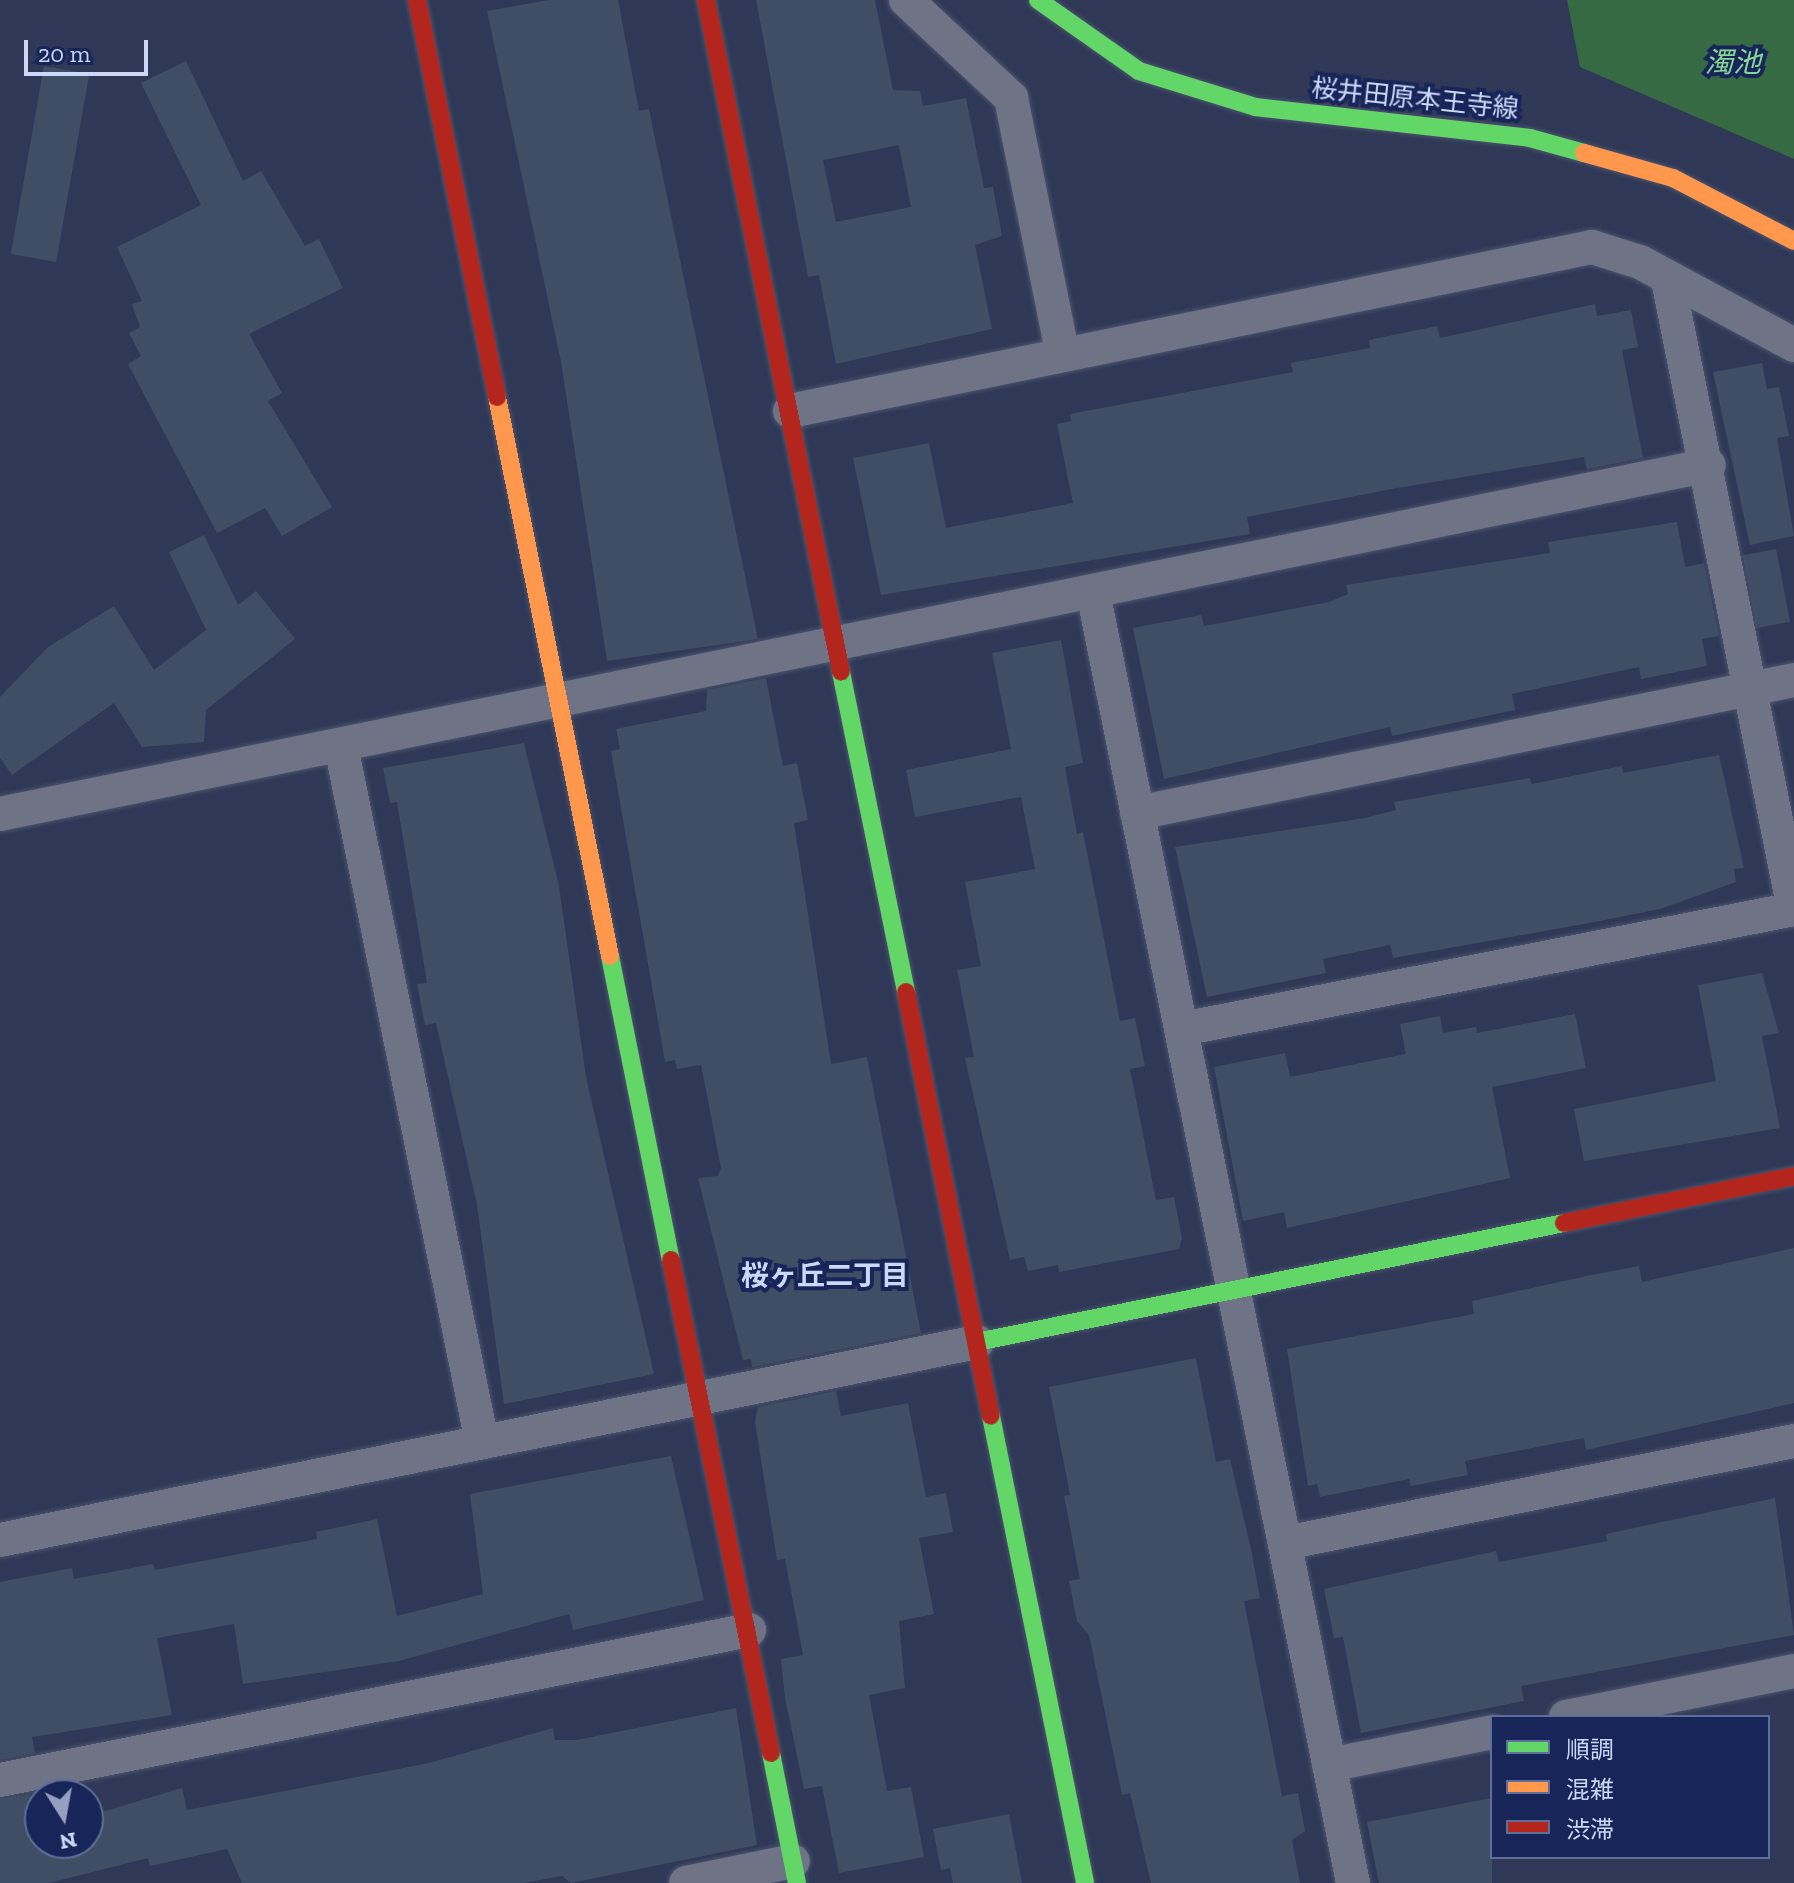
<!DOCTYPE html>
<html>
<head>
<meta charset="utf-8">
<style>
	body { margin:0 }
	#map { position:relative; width:1794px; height:1883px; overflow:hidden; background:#2f3856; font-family:"Zilla Slab","Noto Sans JP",serif }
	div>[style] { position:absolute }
	.water>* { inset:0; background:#356a43 }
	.building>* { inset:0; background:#404e65; transform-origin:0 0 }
	.roads { filter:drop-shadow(0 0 2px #4b536d) drop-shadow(0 0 2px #4b536d) }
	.street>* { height:34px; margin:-17px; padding:0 17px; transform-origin:17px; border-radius:17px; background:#6e7486 }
	.fast>* { height:18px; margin:-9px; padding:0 9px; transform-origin:9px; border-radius:9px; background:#63d668 }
	.slow>* { height:18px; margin:-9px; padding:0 9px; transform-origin:9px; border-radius:9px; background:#ff974d }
	.jam>* { height:18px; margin:-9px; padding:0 9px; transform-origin:9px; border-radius:9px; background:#b3261e }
	span { translate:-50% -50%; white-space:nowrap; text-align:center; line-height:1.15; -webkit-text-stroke:8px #172559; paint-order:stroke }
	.street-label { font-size:26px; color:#cbd8f8 }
	.water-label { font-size:28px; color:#87d894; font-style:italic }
	.neighbourhood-label { font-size:28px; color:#cbd8f8; font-weight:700 }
	.legend { position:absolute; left:1490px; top:1715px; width:280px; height:144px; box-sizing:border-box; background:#172559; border:2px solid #5f6d99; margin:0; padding:10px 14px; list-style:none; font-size:24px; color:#cbd8f8 }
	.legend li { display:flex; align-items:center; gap:16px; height:40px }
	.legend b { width:40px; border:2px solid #5f6d99 }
	.north { position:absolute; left:24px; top:1779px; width:80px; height:80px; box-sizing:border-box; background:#172559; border:2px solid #5f6d99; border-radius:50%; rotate:169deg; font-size:22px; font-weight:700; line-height:32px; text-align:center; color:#cbd8f8 }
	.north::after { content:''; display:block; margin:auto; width:28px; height:36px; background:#94a0bf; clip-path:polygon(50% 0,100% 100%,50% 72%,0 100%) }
	.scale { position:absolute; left:24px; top:40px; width:124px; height:36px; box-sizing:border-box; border:4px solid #cbd8f8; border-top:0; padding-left:10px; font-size:24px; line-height:28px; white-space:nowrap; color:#cbd8f8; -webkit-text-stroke:6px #172559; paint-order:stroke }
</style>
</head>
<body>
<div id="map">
	<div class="water">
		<div style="clip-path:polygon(1567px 0,1794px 0,1794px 159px,1580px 67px)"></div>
	</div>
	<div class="building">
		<div style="clip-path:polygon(549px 0,618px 0,639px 111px,649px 109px,758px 639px,607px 661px,561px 362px,487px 11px)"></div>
		<div style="clip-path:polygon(evenodd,756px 0,875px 0,893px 90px,920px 91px,923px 106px,966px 98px,984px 188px,993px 187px,1002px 236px,975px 245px,992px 329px,836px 364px,819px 275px,808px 277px,756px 0,899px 145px,911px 207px,836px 222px,823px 160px,899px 145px)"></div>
		<div style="clip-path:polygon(186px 61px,243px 181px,261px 171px,305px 246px,319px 239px,343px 288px,249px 334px,282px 393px,268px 401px,332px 507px,282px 536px,265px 508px,217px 533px,128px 364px,141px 356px,129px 333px,140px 327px,132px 304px,142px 301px,117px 247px,201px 205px,141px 83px)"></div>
		<div style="left:44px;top:66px;width:46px;height:191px;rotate:10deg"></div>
		<div style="clip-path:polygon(1595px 304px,1597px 316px,1631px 310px,1638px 347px,1622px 350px,1643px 458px,1587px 469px,1584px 457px,1397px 488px,1247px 517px,1250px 534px,881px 595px,853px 458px,929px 443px,946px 528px,1073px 503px,1057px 424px,1071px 421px,1070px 414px,1293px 372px,1291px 363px,1370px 348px,1369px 340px,1437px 326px,1440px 338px)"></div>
		<div style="clip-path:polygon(1762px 363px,1767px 389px,1779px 387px,1789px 436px,1777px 438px,1794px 536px,1750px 545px,1713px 372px)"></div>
		<div style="clip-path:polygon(1677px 522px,1685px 567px,1704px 563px,1719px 636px,1702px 639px,1707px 666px,1641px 679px,1639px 667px,1512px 694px,1515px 710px,1392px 736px,1390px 727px,1164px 779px,1133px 628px,1201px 615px,1204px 626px,1329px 602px,1348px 594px,1346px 585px,1550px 553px,1548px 542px)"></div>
		<div style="clip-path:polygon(204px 535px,238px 605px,256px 591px,295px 639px,206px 710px,204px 742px,142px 747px,114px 703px,12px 775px,0 758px,0 697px,48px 647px,114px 606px,154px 670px,206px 630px,169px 552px)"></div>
		<div style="left:1776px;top:549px;width:74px;height:34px;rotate:79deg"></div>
		<div style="clip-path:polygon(1061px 640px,1083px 763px,1065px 767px,1077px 834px,1083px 832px,1120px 1021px,1135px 1018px,1145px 1066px,1130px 1069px,1156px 1200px,1174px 1197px,1182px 1238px,1179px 1249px,1059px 1272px,1058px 1265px,1028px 1271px,1024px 1257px,1010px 1260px,965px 1058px,974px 1057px,957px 970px,981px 966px,965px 882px,1035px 869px,1021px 797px,915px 817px,906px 770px,1011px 749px,992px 653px)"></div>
		<div style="clip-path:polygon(766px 678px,783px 766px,797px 763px,808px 820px,794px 823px,831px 1064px,867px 1057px,921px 1333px,752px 1367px,751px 1359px,743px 1360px,698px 1178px,718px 1176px,721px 1168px,701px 1065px,677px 1069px,675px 1060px,665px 1062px,611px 751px,620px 749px,616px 729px,706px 711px,707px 690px)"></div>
		<div style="clip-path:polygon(524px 743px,559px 886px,586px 1077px,654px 1374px,504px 1404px,477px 1205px,436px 1023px,425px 1025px,417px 984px,427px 983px,397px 802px,390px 803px,383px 768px)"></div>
		<div style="clip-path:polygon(1719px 755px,1744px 868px,1734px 869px,1736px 882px,1660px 909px,1595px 922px,1393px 958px,1390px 945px,1323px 959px,1326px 973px,1207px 997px,1175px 847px,1365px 818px,1396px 810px,1394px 802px,1530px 778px,1532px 784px,1622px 766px,1623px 773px)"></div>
		<div style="clip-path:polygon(1762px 973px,1779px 1033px,1762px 1036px,1780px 1128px,1584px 1161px,1574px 1109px,1716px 1081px,1698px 985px)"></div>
		<div style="clip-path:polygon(1575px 1014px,1586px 1068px,1492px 1087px,1510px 1178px,1287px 1228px,1284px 1212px,1243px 1221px,1214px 1067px,1285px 1053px,1290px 1077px,1406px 1054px,1400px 1024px,1440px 1016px,1443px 1033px,1476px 1027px,1477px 1033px)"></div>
		<div style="clip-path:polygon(1794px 1248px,1794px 1403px,1586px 1450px,1584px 1438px,1465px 1461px,1468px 1475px,1411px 1486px,1409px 1479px,1320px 1497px,1317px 1484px,1308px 1486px,1287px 1349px,1474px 1314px,1472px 1301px,1591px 1275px,1639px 1266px,1642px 1282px)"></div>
		<div style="clip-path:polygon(1196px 1358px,1216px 1462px,1230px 1459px,1251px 1549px,1260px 1598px,1244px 1601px,1282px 1796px,1298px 1793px,1305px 1831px,1292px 1840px,1300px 1883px,1151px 1883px,1130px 1793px,1122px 1795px,1089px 1635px,1077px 1621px,1069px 1581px,1080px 1579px,1064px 1496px,1070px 1495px,1049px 1387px)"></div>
		<div style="clip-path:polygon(836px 1391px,841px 1416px,908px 1403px,926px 1497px,946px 1493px,953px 1532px,919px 1538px,934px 1614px,899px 1621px,905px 1688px,869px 1695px,887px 1791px,911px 1787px,924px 1857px,839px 1873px,822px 1786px,804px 1789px,785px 1698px,781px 1659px,803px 1655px,785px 1559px,777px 1560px,755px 1422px,758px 1407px)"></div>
		<div style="clip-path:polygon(671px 1456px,704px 1600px,573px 1630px,569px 1614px,399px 1661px,243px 1684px,234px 1624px,157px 1638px,172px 1715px,32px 1737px,35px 1753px,0 1760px,0 1582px,72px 1568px,74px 1579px,153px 1564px,155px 1570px,317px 1539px,316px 1532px,377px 1519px,397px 1616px,483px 1594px,470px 1494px)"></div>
		<div style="clip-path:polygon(1775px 1498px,1794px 1635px,1521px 1686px,1524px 1701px,1361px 1733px,1343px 1637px,1334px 1638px,1324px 1589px,1496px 1551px,1499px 1562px,1607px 1541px,1606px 1534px)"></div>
		<div style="clip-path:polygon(736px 1708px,757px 1845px,571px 1883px,562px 1876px,524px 1883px,242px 1883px,227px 1849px,150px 1866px,148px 1858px,49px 1883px,0 1883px,0 1799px,31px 1794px,40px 1843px,88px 1843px,88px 1816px,182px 1788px,187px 1810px,429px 1763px,553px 1728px,555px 1740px,577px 1740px)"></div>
		<div style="clip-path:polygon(1492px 1798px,1492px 1883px,1379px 1883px,1367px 1822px)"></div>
		<div style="clip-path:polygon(1009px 1814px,1022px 1883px,953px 1883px,950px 1868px,941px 1870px,933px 1829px)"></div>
	</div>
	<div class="roads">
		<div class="street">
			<div style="left:906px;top:0;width:144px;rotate:43deg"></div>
			<div style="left:1011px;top:98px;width:258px;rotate:78.6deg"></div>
			<div style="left:1668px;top:280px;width:642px;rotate:78.69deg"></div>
			<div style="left:790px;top:411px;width:819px;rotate:-11.56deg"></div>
			<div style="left:1592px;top:247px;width:50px;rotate:17.4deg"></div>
			<div style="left:1640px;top:262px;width:175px;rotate:28.3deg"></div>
			<div style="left:1093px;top:592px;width:1317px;rotate:78.61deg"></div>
			<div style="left:341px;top:746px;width:710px;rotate:78.55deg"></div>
			<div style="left:1137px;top:813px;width:670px;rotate:-11.44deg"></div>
			<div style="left:0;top:814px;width:1744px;rotate:-11.54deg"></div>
			<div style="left:1182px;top:1029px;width:624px;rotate:-11.09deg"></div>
			<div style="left:0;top:1540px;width:997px;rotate:-11.46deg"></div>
			<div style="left:1285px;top:1543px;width:519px;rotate:-11.33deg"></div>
			<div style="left:1566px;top:1717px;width:233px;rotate:-11.4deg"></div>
			<div style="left:1329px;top:1765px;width:166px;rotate:-11.4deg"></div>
			<div style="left:0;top:1780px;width:764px;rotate:-11.32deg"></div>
			<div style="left:686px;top:1883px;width:109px;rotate:-11.6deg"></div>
		</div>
		<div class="fast">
			<div style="left:1038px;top:0;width:123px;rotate:35.1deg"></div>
			<div style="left:1139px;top:71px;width:121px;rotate:17.2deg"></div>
			<div style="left:1255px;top:107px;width:277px;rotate:6.4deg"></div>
			<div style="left:1530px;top:138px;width:56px;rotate:15.5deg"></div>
			<div style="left:841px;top:672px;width:327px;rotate:78.5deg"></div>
			<div style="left:610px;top:956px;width:310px;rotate:78.7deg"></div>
			<div style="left:977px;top:1342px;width:599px;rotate:-11.46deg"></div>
			<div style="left:991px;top:1416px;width:476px;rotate:78.6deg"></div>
			<div style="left:771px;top:1753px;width:133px;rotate:78.7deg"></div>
		</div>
		<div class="slow">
			<div style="left:1584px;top:153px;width:92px;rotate:15.7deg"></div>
			<div style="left:1673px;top:178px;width:136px;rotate:27.5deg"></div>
			<div style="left:497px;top:397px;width:570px;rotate:78.57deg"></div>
		</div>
		<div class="jam">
			<div style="left:417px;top:0;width:405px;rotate:78.6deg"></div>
			<div style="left:706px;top:0;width:685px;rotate:78.64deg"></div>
			<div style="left:906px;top:992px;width:432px;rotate:78.7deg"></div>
			<div style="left:1564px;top:1223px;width:235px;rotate:-11.5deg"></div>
			<div style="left:671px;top:1260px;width:503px;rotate:78.53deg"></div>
		</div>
	</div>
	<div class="street-label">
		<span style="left:1415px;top:99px;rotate:6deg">桜井田原本王寺線</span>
	</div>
	<div class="water-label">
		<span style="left:1733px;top:63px">濁池</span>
	</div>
	<div class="neighbourhood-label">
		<span style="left:825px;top:1276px">桜ヶ丘二丁目</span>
	</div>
	<ul class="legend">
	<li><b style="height:10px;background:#63d668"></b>順調</li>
	<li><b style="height:10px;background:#ff974d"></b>混雑</li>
	<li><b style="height:10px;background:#b3261e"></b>渋滞</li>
	</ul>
	<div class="north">N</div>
	<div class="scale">20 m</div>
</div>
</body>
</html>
